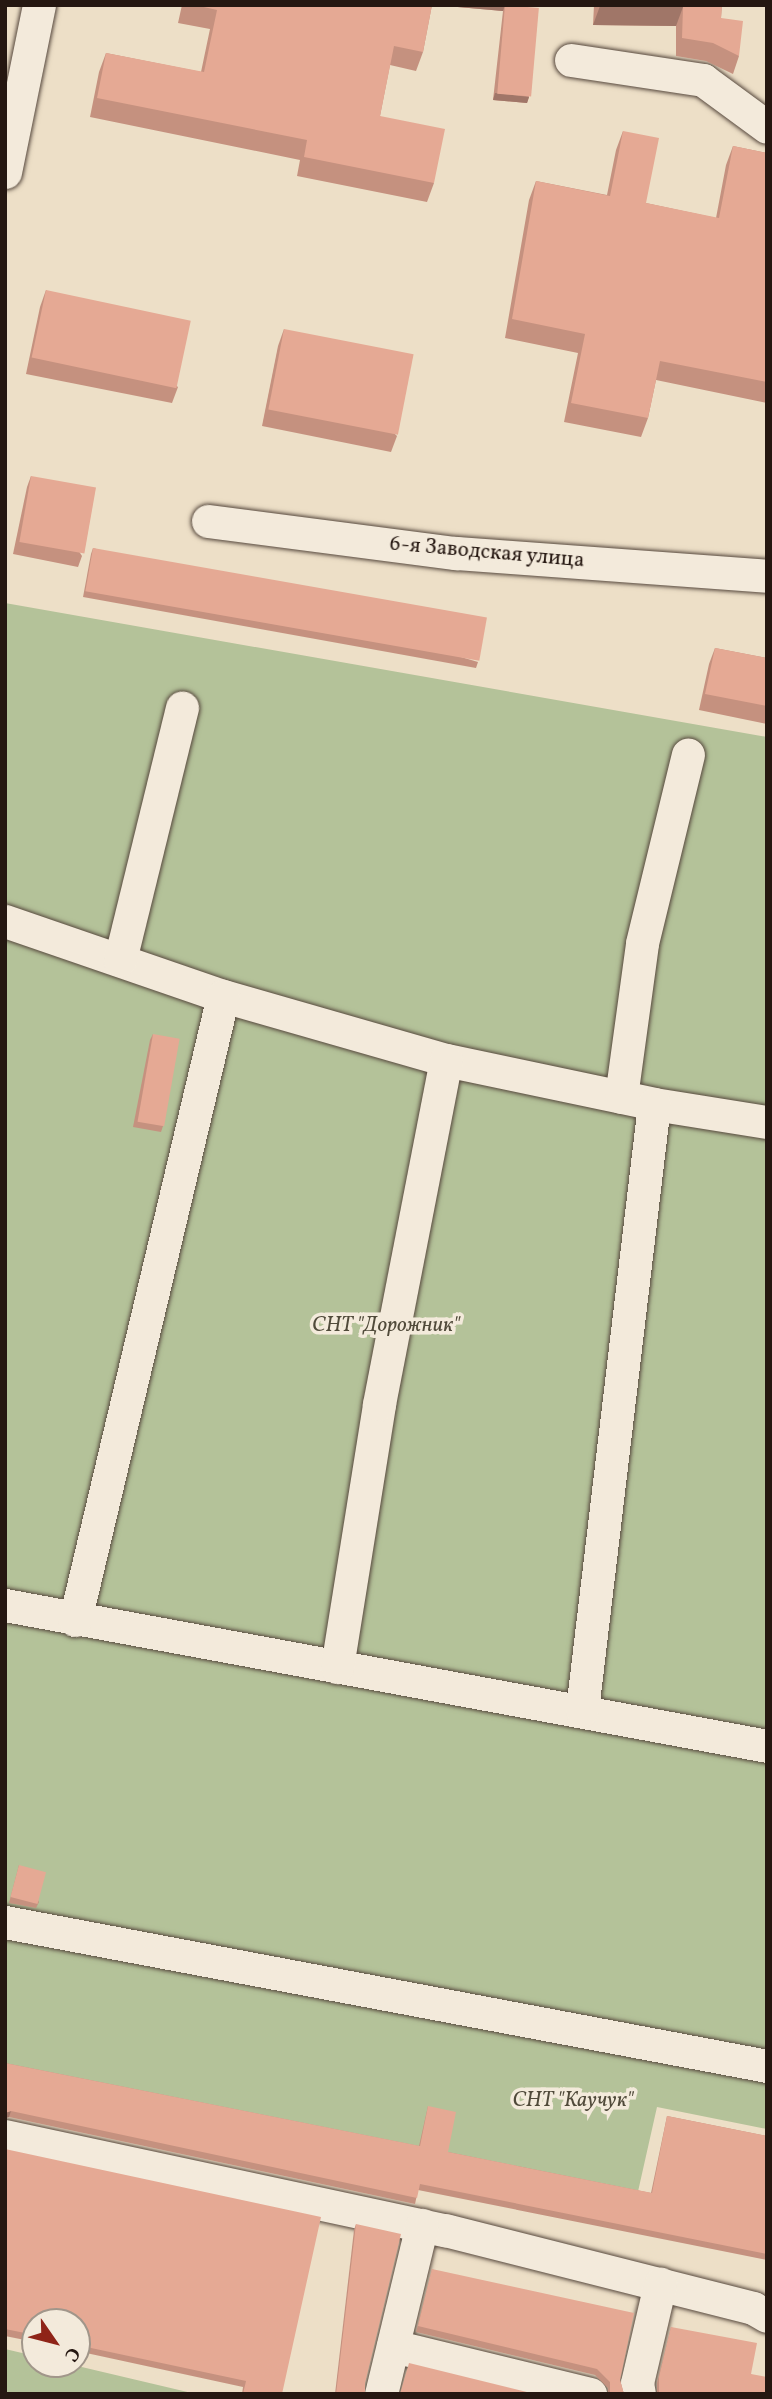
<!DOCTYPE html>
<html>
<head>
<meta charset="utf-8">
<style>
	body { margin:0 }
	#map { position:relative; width:772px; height:2399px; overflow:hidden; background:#eddfc7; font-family:Vollkorn,serif }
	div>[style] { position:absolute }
	.green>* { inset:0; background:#b4c299 }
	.roads { filter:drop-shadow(0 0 2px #57493e) drop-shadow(0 0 2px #57493e) }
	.minor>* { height:33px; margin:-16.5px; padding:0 16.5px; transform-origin:16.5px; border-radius:16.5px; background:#f3eadb }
	.wall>* { inset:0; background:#c5917f }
	.shaded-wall>* { inset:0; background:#a07668 }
	.building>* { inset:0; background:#e5a994; transform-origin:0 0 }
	span { translate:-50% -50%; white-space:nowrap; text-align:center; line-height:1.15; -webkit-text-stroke:7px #f3eadb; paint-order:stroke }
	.street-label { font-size:21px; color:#251711 }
	.park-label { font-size:21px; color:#504a3a; font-style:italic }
	.frame { position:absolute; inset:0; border:7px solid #251711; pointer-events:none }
	.north { position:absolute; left:21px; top:2308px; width:70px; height:70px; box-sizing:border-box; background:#f3eadb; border:2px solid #a1968a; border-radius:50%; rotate:125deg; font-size:19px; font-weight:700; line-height:28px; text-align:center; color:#251711 }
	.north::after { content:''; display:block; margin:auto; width:24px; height:32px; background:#8f2418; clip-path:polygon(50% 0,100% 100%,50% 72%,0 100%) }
</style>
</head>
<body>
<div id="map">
	<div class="green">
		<div style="clip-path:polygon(5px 603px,767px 737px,767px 2129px,657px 2107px,637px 2196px,5px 2070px)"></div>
		<div style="clip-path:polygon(5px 2349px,35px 2356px,35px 2364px,69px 2364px,196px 2394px,5px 2394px)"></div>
	</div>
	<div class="roads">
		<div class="minor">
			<div style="left:571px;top:60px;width:134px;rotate:8.6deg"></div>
			<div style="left:703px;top:80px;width:79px;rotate:36.3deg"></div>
			<div style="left:5px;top:172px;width:170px;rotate:-78.5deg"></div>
			<div style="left:208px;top:521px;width:250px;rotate:7.4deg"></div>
			<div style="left:456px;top:553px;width:312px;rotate:4.2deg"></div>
			<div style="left:5px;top:921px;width:231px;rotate:19deg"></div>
			<div style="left:223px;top:996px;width:232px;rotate:16deg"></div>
			<div style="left:446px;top:1060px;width:213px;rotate:11.9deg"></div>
			<div style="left:654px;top:1104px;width:114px;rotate:9.1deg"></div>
			<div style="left:120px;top:960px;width:260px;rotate:-76.2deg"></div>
			<div style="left:621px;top:1097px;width:155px;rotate:-82.2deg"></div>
			<div style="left:642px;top:943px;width:194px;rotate:-76.3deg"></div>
			<div style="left:5px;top:1605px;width:775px;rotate:10.48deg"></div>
			<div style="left:75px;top:1620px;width:641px;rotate:-76.66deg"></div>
			<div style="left:337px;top:1667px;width:266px;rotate:-80.9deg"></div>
			<div style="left:379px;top:1404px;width:350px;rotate:-79deg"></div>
			<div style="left:582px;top:1710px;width:610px;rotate:-83.22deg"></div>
			<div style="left:5px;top:1922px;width:775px;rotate:10.7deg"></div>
			<div style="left:5px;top:2136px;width:450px;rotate:12.1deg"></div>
			<div style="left:445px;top:2230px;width:318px;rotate:14.2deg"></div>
			<div style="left:753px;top:2308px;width:16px;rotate:30deg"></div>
			<div style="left:393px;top:2346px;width:203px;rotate:13.7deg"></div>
			<div style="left:381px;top:2394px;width:174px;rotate:-76.4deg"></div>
			<div style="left:639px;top:2394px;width:11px;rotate:-100deg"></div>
			<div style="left:637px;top:2383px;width:102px;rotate:-76.9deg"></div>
		</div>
	</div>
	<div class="wall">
		<div style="clip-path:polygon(182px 5px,432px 5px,423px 52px,416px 71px,390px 65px,380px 116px,434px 183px,427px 202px,297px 176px,300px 160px,90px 117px,99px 72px,106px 53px,201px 72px,210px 29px,178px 23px)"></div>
		<div style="clip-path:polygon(435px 5px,513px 5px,529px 97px,527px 103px,493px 100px,503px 11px)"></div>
		<div style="clip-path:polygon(594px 5px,722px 5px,721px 18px,739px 56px,733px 74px,706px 61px,676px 56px,676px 26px,593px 25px)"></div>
		<div style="clip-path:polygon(623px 131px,646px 203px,716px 218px,726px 165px,733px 146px,767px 153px,767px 403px,656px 380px,648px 418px,641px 437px,564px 422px,578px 353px,505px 338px,529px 200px,536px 181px,607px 195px,616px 150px)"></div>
		<div style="clip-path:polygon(46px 290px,178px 387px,172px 403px,26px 374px,40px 307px)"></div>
		<div style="clip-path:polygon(284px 329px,397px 436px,391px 452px,262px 426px,278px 346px)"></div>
		<div style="clip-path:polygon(31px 476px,82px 556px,78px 567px,13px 554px,27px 487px)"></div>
		<div style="clip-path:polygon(93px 548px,478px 662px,476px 668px,83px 597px,91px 554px)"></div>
		<div style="clip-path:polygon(715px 648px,767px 658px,767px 724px,699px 710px,709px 664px)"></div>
		<div style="clip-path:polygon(153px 1034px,163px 1126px,161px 1132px,133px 1127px,150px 1040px)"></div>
		<div style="clip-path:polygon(19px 1865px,39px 1902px,36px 1908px,9px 1903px)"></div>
		<div style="clip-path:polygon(5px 2063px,419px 2146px,428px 2106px,448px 2152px,651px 2193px,667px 2116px,767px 2136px,767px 2260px,418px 2190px,415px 2204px,9px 2117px,5px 2118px)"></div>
		<div style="clip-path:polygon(5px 2149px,282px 2394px,242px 2394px,243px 2387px,77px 2351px,77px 2322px,35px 2322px,35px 2342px,5px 2336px)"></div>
		<div style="clip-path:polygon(356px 2224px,365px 2394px,335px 2394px,354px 2230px)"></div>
		<div style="clip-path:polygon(432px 2269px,620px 2380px,624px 2394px,608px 2394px,608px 2388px,595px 2375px,416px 2332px)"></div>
		<div style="clip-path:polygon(671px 2327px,751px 2374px,767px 2394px,657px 2394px,657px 2383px)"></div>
	</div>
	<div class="shaded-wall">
		<div style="clip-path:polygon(435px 5px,505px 5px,503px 11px)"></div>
		<div style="clip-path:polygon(600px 6px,683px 7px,676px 26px,593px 25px)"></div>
		<div style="clip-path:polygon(495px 93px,529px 97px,527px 103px,493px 100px)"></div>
		<div style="clip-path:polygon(11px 2111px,9px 2117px,5px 2118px,5px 2113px)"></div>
	</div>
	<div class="building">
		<div style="clip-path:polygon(195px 5px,432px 5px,423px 52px,394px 46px,380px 116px,445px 129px,434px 183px,304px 157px,307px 140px,97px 98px,106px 53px,204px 72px,217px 10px)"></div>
		<div style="left:505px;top:5px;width:34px;height:89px;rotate:5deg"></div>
		<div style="clip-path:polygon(600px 5px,722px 5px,721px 18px,743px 21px,739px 56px,713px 43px,682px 38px,683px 7px)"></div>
		<div style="clip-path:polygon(623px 131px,659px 138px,646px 203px,719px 218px,733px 146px,767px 153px,767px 382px,660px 361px,648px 418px,571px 403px,585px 334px,512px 319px,536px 181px,610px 196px)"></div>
		<div style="left:46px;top:290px;width:148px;height:69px;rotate:12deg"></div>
		<div style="left:284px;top:329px;width:132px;height:82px;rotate:11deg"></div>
		<div style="left:31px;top:476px;width:66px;height:67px;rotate:10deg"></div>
		<div style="left:93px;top:548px;width:400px;height:44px;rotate:10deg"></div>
		<div style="clip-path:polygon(715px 648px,767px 658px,767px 706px,705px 694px)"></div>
		<div style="left:153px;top:1034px;width:27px;height:89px;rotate:10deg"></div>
		<div style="left:19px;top:1865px;width:28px;height:33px;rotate:15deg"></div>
		<div style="clip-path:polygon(5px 2063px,420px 2146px,428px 2106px,456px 2112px,448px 2152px,652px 2193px,667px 2116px,767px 2136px,767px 2254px,420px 2184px,417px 2198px,11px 2111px,5px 2113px)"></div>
		<div style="clip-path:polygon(5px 2149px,321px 2217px,282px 2394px,243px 2394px,246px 2381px,77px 2345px,77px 2322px,35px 2322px,35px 2335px,5px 2329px)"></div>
		<div style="clip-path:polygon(356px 2224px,401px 2234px,365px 2383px,365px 2394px,336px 2394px)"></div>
		<div style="clip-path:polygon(432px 2269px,634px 2313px,620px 2380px,624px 2394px,610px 2394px,610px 2382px,597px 2369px,418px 2326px)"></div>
		<div style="clip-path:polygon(671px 2327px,757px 2343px,751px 2374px,767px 2377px,767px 2394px,659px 2394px,659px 2377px)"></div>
		<div style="clip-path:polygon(409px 2363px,535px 2394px,400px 2394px)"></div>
	</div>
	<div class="street-label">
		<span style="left:487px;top:553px;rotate:5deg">6-я Заводская улица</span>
	</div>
	<div class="park-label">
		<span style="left:386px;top:1326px">СНТ "Дорожник"</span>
		<span style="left:573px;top:2101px">СНТ "Каучук"</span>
	</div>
	<div class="frame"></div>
	<div class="north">С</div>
</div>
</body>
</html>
